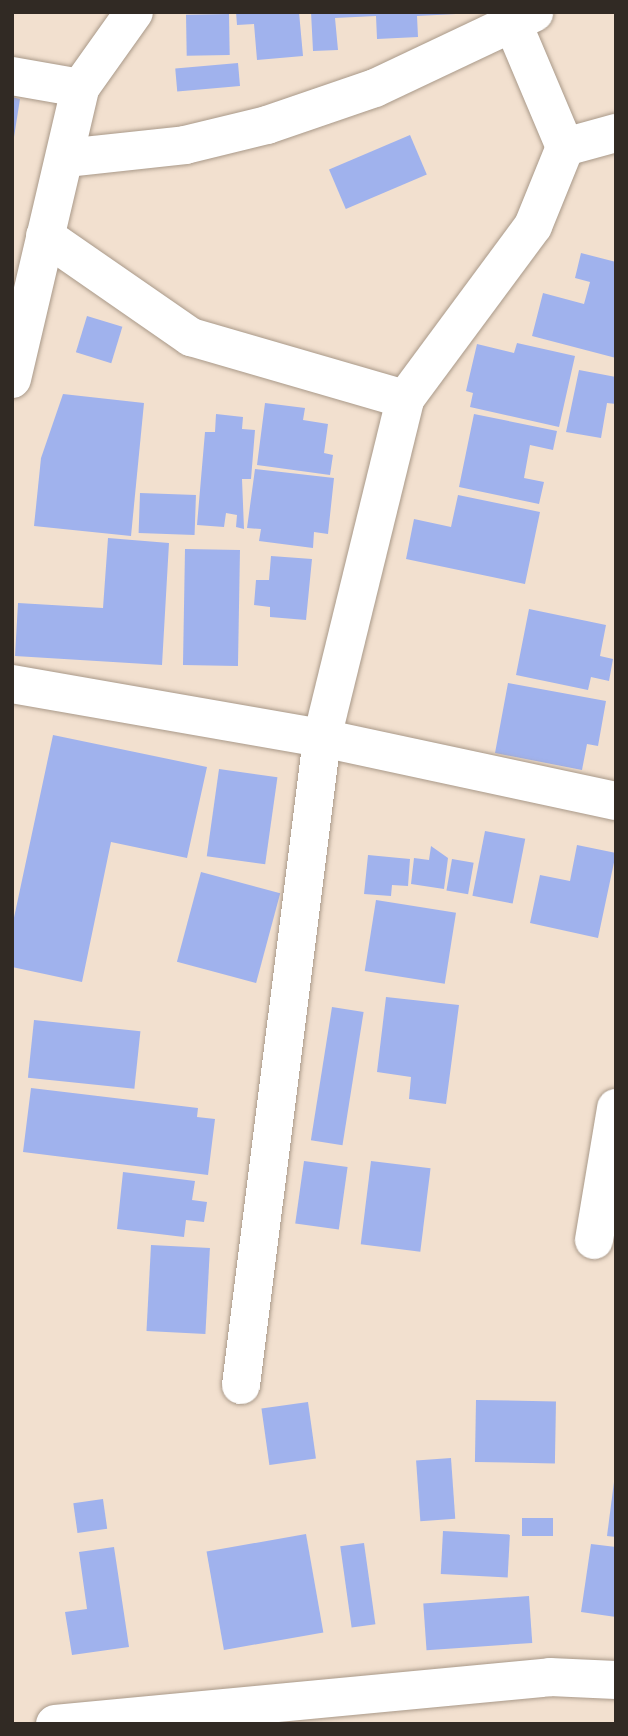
<!DOCTYPE html>
<html>
<head>
<meta charset="utf-8">
<style>
	body { margin:0 }
	#map { position:relative; width:628px; height:1736px; overflow:hidden; background:#f2e0cf; font-family:Quicksand,sans-serif }
	div>[style] { position:absolute }
	.building>* { inset:0; background:#a0b2ed; transform-origin:0 0 }
	.roads { filter:drop-shadow(0 0 2px #a99989) drop-shadow(0 0 2px #a99989) }
	.street>* { height:38px; margin:-19px; padding:0 19px; transform-origin:19px; border-radius:19px; background:#fff }
	span { translate:-50% -50%; white-space:nowrap; text-align:center; line-height:1.15; -webkit-text-stroke:6px #fceee0; paint-order:stroke }
	.frame { position:absolute; inset:0; border:14px solid #312a24; pointer-events:none }
</style>
</head>
<body>
<div id="map">
	<div class="building">
		<div style="clip-path:polygon(236px 12px,299px 12px,303px 56px,257px 60px,254px 24px,237px 25px)"></div>
		<div style="clip-path:polygon(311px 12px,456px 12px,456px 14px,417px 16px,418px 37px,377px 39px,376px 16px,335px 18px,338px 50px,313px 51px)"></div>
		<div style="left:229px;top:14px;width:41px;height:43px;rotate:89deg"></div>
		<div style="left:238px;top:63px;width:23px;height:63px;rotate:85deg"></div>
		<div style="clip-path:polygon(12px 97px,20px 99px,14px 137px,12px 137px)"></div>
		<div style="left:410px;top:135px;width:43px;height:88px;rotate:67deg"></div>
		<div style="clip-path:polygon(581px 253px,616px 262px,616px 358px,532px 336px,543px 293px,584px 304px,590px 282px,575px 278px)"></div>
		<div style="left:87px;top:316px;width:37px;height:38px;rotate:17deg"></div>
		<div style="clip-path:polygon(517px 343px,575px 356px,559px 427px,470px 407px,473px 393px,466px 391px,477px 344px,514px 353px)"></div>
		<div style="clip-path:polygon(579px 370px,616px 377px,616px 404px,607px 403px,601px 438px,566px 432px)"></div>
		<div style="clip-path:polygon(63px 394px,144px 403px,131px 536px,34px 526px,41px 458px)"></div>
		<div style="clip-path:polygon(265px 403px,305px 408px,303px 420px,328px 424px,324px 453px,333px 455px,330px 475px,257px 465px)"></div>
		<div style="clip-path:polygon(216px 414px,243px 417px,242px 429px,255px 430px,251px 479px,242px 479px,244px 529px,236px 527px,237px 515px,226px 513px,224px 527px,197px 525px,205px 432px,215px 432px)"></div>
		<div style="clip-path:polygon(474px 414px,557px 431px,553px 450px,530px 445px,524px 478px,544px 482px,539px 504px,459px 487px)"></div>
		<div style="clip-path:polygon(255px 469px,334px 478px,328px 534px,314px 532px,313px 548px,259px 541px,261px 529px,247px 528px)"></div>
		<div style="left:140px;top:493px;width:56px;height:40px;rotate:2deg"></div>
		<div style="clip-path:polygon(458px 495px,540px 512px,525px 584px,406px 559px,414px 519px,451px 527px)"></div>
		<div style="clip-path:polygon(108px 538px,169px 543px,162px 665px,15px 656px,18px 603px,103px 608px)"></div>
		<div style="left:185px;top:549px;width:55px;height:116px;rotate:1deg"></div>
		<div style="clip-path:polygon(271px 556px,312px 559px,306px 620px,270px 617px,270px 607px,254px 605px,256px 580px,269px 580px)"></div>
		<div style="clip-path:polygon(529px 609px,606px 625px,600px 656px,613px 659px,609px 681px,591px 677px,588px 690px,516px 675px)"></div>
		<div style="clip-path:polygon(508px 683px,606px 701px,598px 746px,587px 744px,582px 770px,495px 753px)"></div>
		<div style="clip-path:polygon(53px 735px,207px 767px,187px 858px,111px 842px,82px 982px,12px 967px,12px 927px)"></div>
		<div style="left:219px;top:769px;width:59px;height:88px;rotate:8deg"></div>
		<div style="left:485px;top:831px;width:41px;height:66px;rotate:11deg"></div>
		<div style="clip-path:polygon(577px 845px,616px 853px,598px 938px,530px 923px,540px 875px,570px 881px)"></div>
		<div style="clip-path:polygon(431px 846px,448px 858px,444px 889px,411px 884px,414px 858px,429px 860px)"></div>
		<div style="clip-path:polygon(368px 855px,410px 859px,408px 886px,392px 885px,391px 896px,364px 894px)"></div>
		<div style="left:452px;top:859px;width:22px;height:32px;rotate:10deg"></div>
		<div style="left:201px;top:872px;width:82px;height:93px;rotate:15deg"></div>
		<div style="left:376px;top:900px;width:81px;height:72px;rotate:9deg"></div>
		<div style="clip-path:polygon(386px 997px,459px 1005px,446px 1104px,409px 1099px,411px 1077px,377px 1072px)"></div>
		<div style="left:332px;top:1007px;width:32px;height:135px;rotate:9deg"></div>
		<div style="left:34px;top:1020px;width:107px;height:58px;rotate:6deg"></div>
		<div style="clip-path:polygon(31px 1088px,198px 1108px,197px 1117px,215px 1119px,208px 1175px,23px 1152px)"></div>
		<div style="left:304px;top:1161px;width:44px;height:63px;rotate:8deg"></div>
		<div style="left:371px;top:1161px;width:60px;height:84px;rotate:7deg"></div>
		<div style="clip-path:polygon(123px 1172px,195px 1181px,192px 1200px,207px 1202px,204px 1222px,186px 1220px,184px 1237px,117px 1229px)"></div>
		<div style="left:151px;top:1245px;width:59px;height:86px;rotate:3deg"></div>
		<div style="left:476px;top:1400px;width:80px;height:62px;rotate:1deg"></div>
		<div style="left:308px;top:1402px;width:57px;height:47px;rotate:82deg"></div>
		<div style="left:451px;top:1458px;width:61px;height:35px;rotate:86deg"></div>
		<div style="clip-path:polygon(614px 1482px,616px 1482px,616px 1537px,607px 1536px)"></div>
		<div style="left:103px;top:1499px;width:30px;height:30px;rotate:82deg"></div>
		<div style="left:522px;top:1518px;width:31px;height:18px"></div>
		<div style="left:443px;top:1531px;width:67px;height:43px;rotate:3deg"></div>
		<div style="left:306px;top:1534px;width:100px;height:101px;rotate:80deg"></div>
		<div style="left:364px;top:1543px;width:82px;height:24px;rotate:82deg"></div>
		<div style="clip-path:polygon(591px 1544px,616px 1547px,616px 1617px,581px 1612px)"></div>
		<div style="clip-path:polygon(114px 1547px,129px 1647px,72px 1655px,65px 1612px,87px 1609px,79px 1552px)"></div>
		<div style="left:529px;top:1596px;width:47px;height:106px;rotate:86deg"></div>
	</div>
	<div class="roads">
		<div class="street">
			<div style="left:12px;top:76px;width:69px;rotate:10deg"></div>
			<div style="left:565px;top:147px;width:53px;rotate:-15.4deg"></div>
			<div style="left:66px;top:158px;width:120px;rotate:-6.2deg"></div>
			<div style="left:185px;top:145px;width:84px;rotate:-13.7deg"></div>
			<div style="left:267px;top:125px;width:114px;rotate:-18.9deg"></div>
			<div style="left:375px;top:88px;width:176px;rotate:-25.3deg"></div>
			<div style="left:45px;top:236px;width:178px;rotate:34.7deg"></div>
			<div style="left:191px;top:337px;width:223px;rotate:16.2deg"></div>
			<div style="left:405px;top:399px;width:215px;rotate:-53.5deg"></div>
			<div style="left:533px;top:226px;width:85px;rotate:-67.9deg"></div>
			<div style="left:565px;top:147px;width:131px;rotate:-112.9deg"></div>
			<div style="left:12px;top:379px;width:299px;rotate:-76.8deg"></div>
			<div style="left:80px;top:88px;width:93px;rotate:-54.6deg"></div>
			<div style="left:12px;top:684px;width:315px;rotate:9.9deg"></div>
			<div style="left:322px;top:738px;width:301px;rotate:12.1deg"></div>
			<div style="left:594px;top:1240px;width:134px;rotate:-80.5deg"></div>
			<div style="left:241px;top:1385px;width:652px;rotate:-82.86deg"></div>
			<div style="left:322px;top:738px;width:349px;rotate:-76.2deg"></div>
			<div style="left:55px;top:1724px;width:497px;rotate:-5.4deg"></div>
			<div style="left:550px;top:1677px;width:66px;rotate:2.6deg"></div>
		</div>
	</div>
	<div class="frame"></div>
</div>
</body>
</html>
